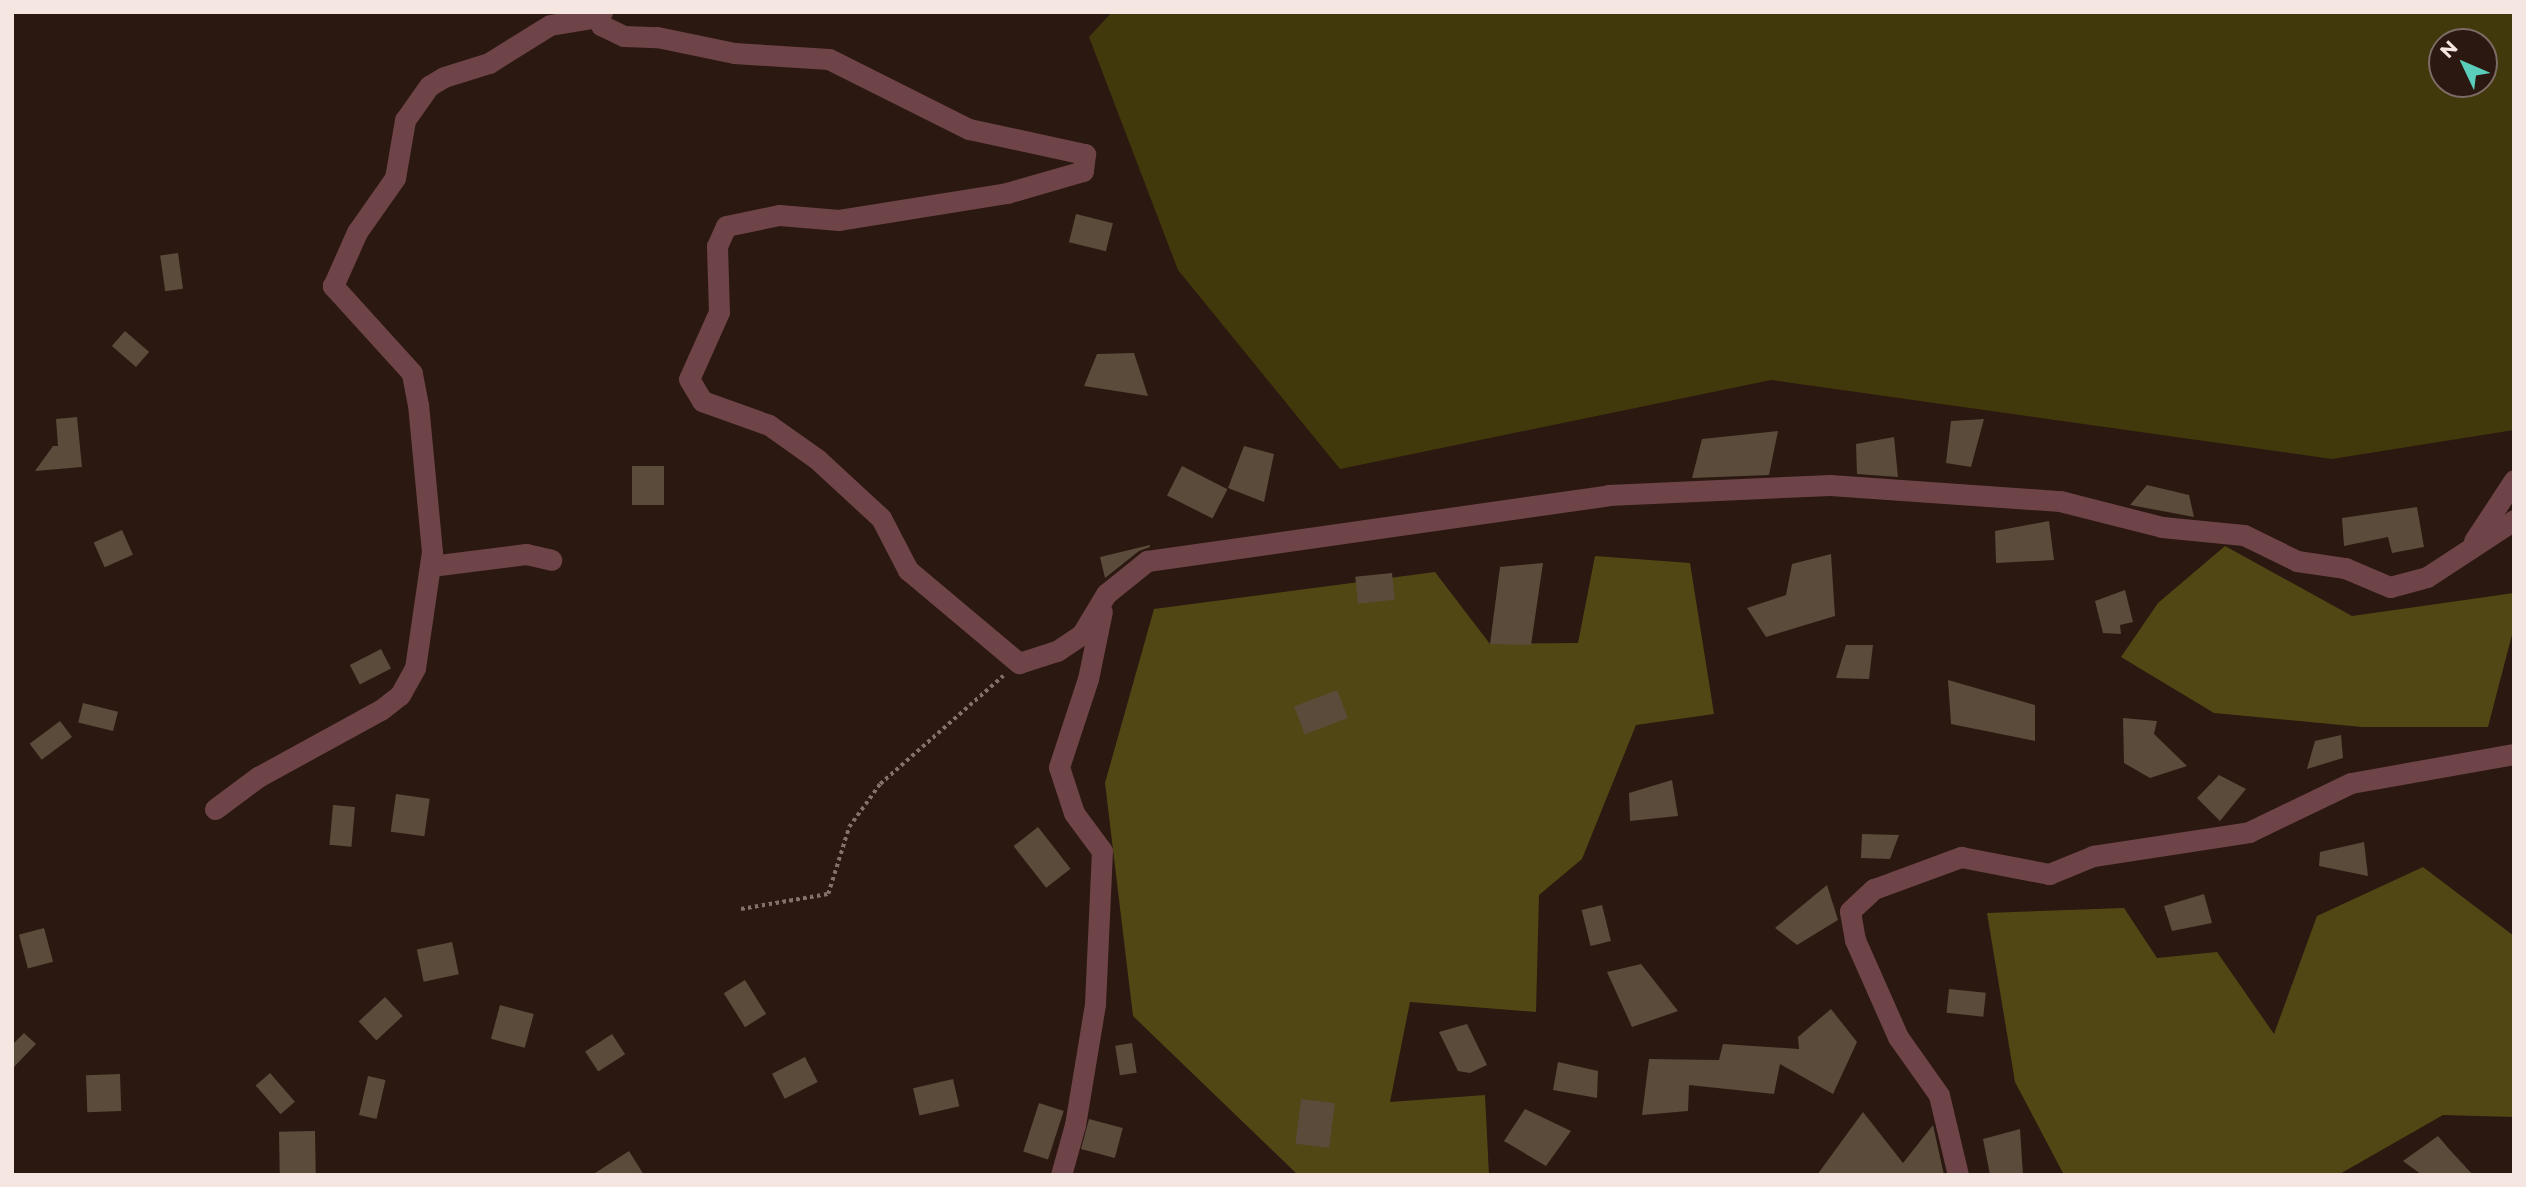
<!DOCTYPE html>
<html>
<head>
<meta charset="utf-8">
<style>
	body { margin:0 }
	#map { position:relative; width:2526px; height:1187px; overflow:hidden; background:#2b1810; font-family:Montserrat,sans-serif }
	div>[style] { position:absolute }
	.green>* { inset:0; background:#41380b }
	.forest>* { inset:0; background:#514714 }
	.building>* { inset:0; background:#5b4b3a; transform-origin:0 0 }
	.path>* { height:3.5px; margin-top:-1.75px; transform-origin:0; background:repeating-linear-gradient(90deg,#83726b 0 3.5px,transparent 0 7px) }
	.minor>* { height:21px; margin:-10.5px; padding:0 10.5px; transform-origin:10.5px; border-radius:10.5px; background:#6e4448 }
	span { translate:-50% -50%; white-space:nowrap; text-align:center; line-height:1.15; -webkit-text-stroke:6px #2b1810; paint-order:stroke }
	.frame { position:absolute; inset:0; border:14px solid #f5e6e1; pointer-events:none }
	.north { position:absolute; left:2428px; top:28px; width:70px; height:70px; box-sizing:border-box; background:#2b1810; border:2px solid #7c6a64; border-radius:50%; rotate:314deg; font-size:19px; font-weight:700; line-height:28px; text-align:center; color:#f5e6e1 }
	.north::after { content:''; display:block; margin:auto; width:24px; height:32px; background:#5bcebb; clip-path:polygon(50% 0,100% 100%,50% 72%,0 100%) }
</style>
</head>
<body>
<div id="map">
	<div class="green">
		<div style="clip-path:polygon(evenodd,1112px 12px,2514px 12px,2514px 430px,2332px 459px,1771px 380px,1340px 469px,1178px 270px,1089px 37px,1112px 12px,2442px 42px,2484px 42px,2484px 84px,2442px 84px,2442px 42px)"></div>
	</div>
	<div class="forest">
		<div style="clip-path:polygon(2225px 546px,2352px 616px,2514px 593px,2514px 627px,2488px 727px,2362px 727px,2214px 713px,2121px 657px,2158px 603px)"></div>
		<div style="clip-path:polygon(1595px 556px,1690px 563px,1714px 714px,1636px 725px,1582px 859px,1539px 895px,1536px 1012px,1410px 1002px,1390px 1102px,1485px 1095px,1489px 1175px,1298px 1175px,1133px 1016px,1105px 783px,1154px 609px,1435px 572px,1490px 644px,1578px 643px)"></div>
		<div style="clip-path:polygon(2423px 867px,2514px 936px,2514px 1117px,2443px 1115px,2338px 1175px,2064px 1175px,2015px 1082px,1987px 913px,2124px 908px,2157px 958px,2217px 952px,2274px 1034px,2317px 916px)"></div>
	</div>
	<div class="building">
		<div style="left:1076px;top:214px;width:38px;height:29px;rotate:14deg"></div>
		<div style="left:178px;top:253px;width:36px;height:18px;rotate:82deg"></div>
		<div style="left:125px;top:331px;width:32px;height:20px;rotate:41deg"></div>
		<div style="clip-path:polygon(1134px 353px,1148px 396px,1084px 386px,1097px 354px)"></div>
		<div style="clip-path:polygon(77px 417px,82px 467px,35px 471px,53px 446px,58px 446px,56px 419px)"></div>
		<div style="clip-path:polygon(1984px 419px,1971px 467px,1946px 463px,1951px 421px)"></div>
		<div style="clip-path:polygon(1778px 431px,1769px 475px,1692px 478px,1702px 439px)"></div>
		<div style="clip-path:polygon(1894px 437px,1898px 477px,1857px 474px,1856px 444px)"></div>
		<div style="clip-path:polygon(1244px 446px,1274px 454px,1264px 502px,1228px 488px)"></div>
		<div style="left:664px;top:466px;width:39px;height:32px;rotate:90deg"></div>
		<div style="left:1182px;top:466px;width:51px;height:33px;rotate:27deg"></div>
		<div style="clip-path:polygon(2147px 485px,2189px 495px,2194px 517px,2130px 505px)"></div>
		<div style="clip-path:polygon(2417px 507px,2424px 547px,2392px 553px,2388px 537px,2344px 546px,2342px 518px)"></div>
		<div style="clip-path:polygon(2049px 521px,2054px 560px,1996px 563px,1995px 531px)"></div>
		<div style="left:122px;top:530px;width:27px;height:31px;rotate:66deg"></div>
		<div style="clip-path:polygon(1150px 545px,1150px 547px,1139px 551px,1105px 578px,1100px 557px)"></div>
		<div style="clip-path:polygon(1831px 554px,1835px 616px,1766px 637px,1747px 608px,1786px 595px,1792px 564px)"></div>
		<div style="clip-path:polygon(1543px 563px,1531px 645px,1490px 644px,1500px 567px)"></div>
		<div style="left:1392px;top:573px;width:27px;height:37px;rotate:84deg"></div>
		<div style="clip-path:polygon(2125px 590px,2133px 622px,2120px 625px,2121px 634px,2103px 633px,2095px 601px)"></div>
		<div style="clip-path:polygon(1846px 645px,1873px 645px,1869px 679px,1836px 678px)"></div>
		<div style="left:381px;top:649px;width:22px;height:35px;rotate:63deg"></div>
		<div style="clip-path:polygon(1948px 680px,2035px 705px,2035px 741px,1951px 724px)"></div>
		<div style="left:1337px;top:690px;width:30px;height:46px;rotate:69deg"></div>
		<div style="left:83px;top:703px;width:36px;height:20px;rotate:14deg"></div>
		<div style="clip-path:polygon(2123px 718px,2157px 721px,2154px 734px,2187px 766px,2150px 778px,2124px 763px)"></div>
		<div style="left:60px;top:721px;width:20px;height:38px;rotate:53deg"></div>
		<div style="clip-path:polygon(2341px 735px,2343px 758px,2307px 769px,2315px 741px)"></div>
		<div style="clip-path:polygon(2219px 775px,2246px 789px,2220px 821px,2197px 798px)"></div>
		<div style="clip-path:polygon(1672px 780px,1678px 816px,1630px 821px,1629px 793px)"></div>
		<div style="left:396px;top:794px;width:34px;height:38px;rotate:8deg"></div>
		<div style="left:333px;top:805px;width:22px;height:40px;rotate:5deg"></div>
		<div style="left:1038px;top:827px;width:53px;height:31px;rotate:52deg"></div>
		<div style="clip-path:polygon(1862px 834px,1899px 835px,1890px 859px,1861px 858px)"></div>
		<div style="clip-path:polygon(2364px 842px,2368px 876px,2319px 866px,2320px 852px)"></div>
		<div style="clip-path:polygon(1827px 885px,1838px 920px,1797px 945px,1775px 928px)"></div>
		<div style="clip-path:polygon(2204px 894px,2212px 923px,2172px 931px,2164px 906px)"></div>
		<div style="left:1602px;top:905px;width:37px;height:21px;rotate:76deg"></div>
		<div style="left:44px;top:928px;width:35px;height:26px;rotate:75deg"></div>
		<div style="left:452px;top:942px;width:33px;height:36px;rotate:78deg"></div>
		<div style="clip-path:polygon(1641px 964px,1678px 1011px,1632px 1027px,1607px 972px)"></div>
		<div style="left:745px;top:980px;width:40px;height:25px;rotate:58deg"></div>
		<div style="left:1949px;top:989px;width:37px;height:24px;rotate:6deg"></div>
		<div style="left:385px;top:997px;width:26px;height:36px;rotate:47deg"></div>
		<div style="left:500px;top:1005px;width:35px;height:35px;rotate:15deg"></div>
		<div style="clip-path:polygon(1831px 1009px,1857px 1042px,1833px 1094px,1780px 1064px,1774px 1094px,1689px 1085px,1688px 1111px,1642px 1115px,1649px 1059px,1719px 1060px,1723px 1044px,1799px 1049px,1798px 1037px)"></div>
		<div style="clip-path:polygon(1467px 1024px,1487px 1065px,1470px 1073px,1458px 1071px,1439px 1032px)"></div>
		<div style="clip-path:polygon(24px 1033px,36px 1044px,12px 1069px,12px 1045px)"></div>
		<div style="left:612px;top:1034px;width:24px;height:32px;rotate:57deg"></div>
		<div style="left:1132px;top:1043px;width:30px;height:17px;rotate:81deg"></div>
		<div style="left:805px;top:1057px;width:28px;height:37px;rotate:63deg"></div>
		<div style="clip-path:polygon(1558px 1062px,1598px 1071px,1597px 1098px,1553px 1090px)"></div>
		<div style="left:270px;top:1073px;width:38px;height:19px;rotate:49deg"></div>
		<div style="left:120px;top:1074px;width:37px;height:34px;rotate:88deg"></div>
		<div style="left:368px;top:1076px;width:18px;height:40px;rotate:13deg"></div>
		<div style="left:953px;top:1079px;width:28px;height:41px;rotate:77deg"></div>
		<div style="left:1301px;top:1099px;width:34px;height:45px;rotate:7deg"></div>
		<div style="left:1039px;top:1103px;width:26px;height:51px;rotate:18deg"></div>
		<div style="clip-path:polygon(1525px 1109px,1571px 1131px,1546px 1166px,1504px 1141px)"></div>
		<div style="clip-path:polygon(1863px 1112px,1903px 1163px,1933px 1125px,1944px 1175px,1817px 1175px)"></div>
		<div style="left:1089px;top:1119px;width:35px;height:31px;rotate:15deg"></div>
		<div style="clip-path:polygon(2020px 1129px,2023px 1175px,1990px 1175px,1983px 1139px)"></div>
		<div style="left:315px;top:1131px;width:44px;height:36px;rotate:89deg"></div>
		<div style="clip-path:polygon(2438px 1136px,2449px 1149px,2473px 1175px,2422px 1175px,2403px 1161px)"></div>
		<div style="clip-path:polygon(629px 1151px,644px 1175px,592px 1175px)"></div>
	</div>
	<div class="path">
		<div style="left:741px;top:909px;width:88px;rotate:-9.8deg"></div>
		<div style="left:828px;top:894px;width:70px;rotate:-72.6deg"></div>
		<div style="left:849px;top:827px;width:53px;rotate:-54.2deg"></div>
		<div style="left:880px;top:784px;width:164px;rotate:-41.3deg"></div>
	</div>
	<div class="minor">
		<div style="left:602px;top:12px;width:6px;rotate:129deg"></div>
		<div style="left:598px;top:17px;width:9px;rotate:69deg"></div>
		<div style="left:601px;top:25px;width:25px;rotate:26deg"></div>
		<div style="left:624px;top:36px;width:33px;rotate:2deg"></div>
		<div style="left:657px;top:37px;width:79px;rotate:11.7deg"></div>
		<div style="left:734px;top:53px;width:95px;rotate:3.6deg"></div>
		<div style="left:829px;top:59px;width:157px;rotate:26.6deg"></div>
		<div style="left:969px;top:129px;width:119px;rotate:12.2deg"></div>
		<div style="left:1085px;top:154px;width:17px;rotate:97deg"></div>
		<div style="left:1083px;top:171px;width:79px;rotate:163.9deg"></div>
		<div style="left:1007px;top:193px;width:170px;rotate:170.9deg"></div>
		<div style="left:839px;top:220px;width:60px;rotate:-175.2deg"></div>
		<div style="left:779px;top:215px;width:54px;rotate:168.3deg"></div>
		<div style="left:726px;top:226px;width:22px;rotate:114deg"></div>
		<div style="left:717px;top:246px;width:66px;rotate:88.3deg"></div>
		<div style="left:719px;top:312px;width:73px;rotate:114.1deg"></div>
		<div style="left:689px;top:379px;width:26px;rotate:59deg"></div>
		<div style="left:702px;top:401px;width:71px;rotate:19.7deg"></div>
		<div style="left:769px;top:425px;width:59px;rotate:35.3deg"></div>
		<div style="left:817px;top:459px;width:87px;rotate:42.7deg"></div>
		<div style="left:881px;top:518px;width:59px;rotate:62.6deg"></div>
		<div style="left:908px;top:570px;width:145px;rotate:40deg"></div>
		<div style="left:1019px;top:663px;width:40px;rotate:-18deg"></div>
		<div style="left:1057px;top:651px;width:30px;rotate:-34deg"></div>
		<div style="left:1082px;top:634px;width:47px;rotate:-59deg"></div>
		<div style="left:1106px;top:594px;width:53px;rotate:-38.8deg"></div>
		<div style="left:1147px;top:561px;width:466px;rotate:-8.1deg"></div>
		<div style="left:1608px;top:495px;width:222px;rotate:-2.6deg"></div>
		<div style="left:1830px;top:485px;width:231px;rotate:4deg"></div>
		<div style="left:2060px;top:501px;width:105px;rotate:14.3deg"></div>
		<div style="left:2162px;top:527px;width:82px;rotate:5.6deg"></div>
		<div style="left:2244px;top:535px;width:59px;rotate:26.1deg"></div>
		<div style="left:2297px;top:561px;width:49px;rotate:8.3deg"></div>
		<div style="left:2345px;top:568px;width:49px;rotate:22.9deg"></div>
		<div style="left:2390px;top:587px;width:38px;rotate:-15deg"></div>
		<div style="left:2427px;top:577px;width:104px;rotate:-33.2deg"></div>
		<div style="left:2474px;top:541px;width:73px;rotate:-56.7deg"></div>
		<div style="left:431px;top:566px;width:96px;rotate:-7.2deg"></div>
		<div style="left:526px;top:554px;width:26px;rotate:13deg"></div>
		<div style="left:215px;top:809px;width:54px;rotate:-36.7deg"></div>
		<div style="left:258px;top:777px;width:141px;rotate:-28.7deg"></div>
		<div style="left:382px;top:709px;width:23px;rotate:-38deg"></div>
		<div style="left:400px;top:695px;width:31px;rotate:-61deg"></div>
		<div style="left:415px;top:668px;width:117px;rotate:-81.7deg"></div>
		<div style="left:432px;top:552px;width:148px;rotate:-95.4deg"></div>
		<div style="left:418px;top:405px;width:33px;rotate:-101deg"></div>
		<div style="left:412px;top:373px;width:118px;rotate:-132.2deg"></div>
		<div style="left:333px;top:286px;width:59px;rotate:-66deg"></div>
		<div style="left:357px;top:232px;width:66px;rotate:-54.9deg"></div>
		<div style="left:395px;top:178px;width:59px;rotate:-80.2deg"></div>
		<div style="left:405px;top:120px;width:42px;rotate:-54.8deg"></div>
		<div style="left:429px;top:86px;width:17px;rotate:-31deg"></div>
		<div style="left:444px;top:77px;width:47px;rotate:-17.3deg"></div>
		<div style="left:489px;top:63px;width:72px;rotate:-31.9deg"></div>
		<div style="left:550px;top:25px;width:49px;rotate:-9.5deg"></div>
		<div style="left:1061px;top:1175px;width:52px;rotate:-74.4deg"></div>
		<div style="left:1075px;top:1125px;width:123px;rotate:-80.6deg"></div>
		<div style="left:1095px;top:1004px;width:153px;rotate:-87.4deg"></div>
		<div style="left:1102px;top:851px;width:47px;rotate:-126.4deg"></div>
		<div style="left:1074px;top:813px;width:48px;rotate:-108.1deg"></div>
		<div style="left:1059px;top:767px;width:93px;rotate:-71.8deg"></div>
		<div style="left:1088px;top:679px;width:69px;rotate:-78.4deg"></div>
		<div style="left:1958px;top:1175px;width:82px;rotate:-103.4deg"></div>
		<div style="left:1939px;top:1095px;width:71px;rotate:-125.3deg"></div>
		<div style="left:1898px;top:1037px;width:106px;rotate:-113.9deg"></div>
		<div style="left:1855px;top:940px;width:29px;rotate:-100deg"></div>
		<div style="left:1850px;top:911px;width:33px;rotate:-43deg"></div>
		<div style="left:1874px;top:889px;width:93px;rotate:-20.2deg"></div>
		<div style="left:1961px;top:857px;width:90px;rotate:10.9deg"></div>
		<div style="left:2049px;top:874px;width:48px;rotate:-22.2deg"></div>
		<div style="left:2093px;top:856px;width:158px;rotate:-8.7deg"></div>
		<div style="left:2249px;top:832px;width:113px;rotate:-25.7deg"></div>
		<div style="left:2351px;top:783px;width:166px;rotate:-10.1deg"></div>
	</div>
	<div class="frame"></div>
	<div class="north">N</div>
</div>
</body>
</html>
